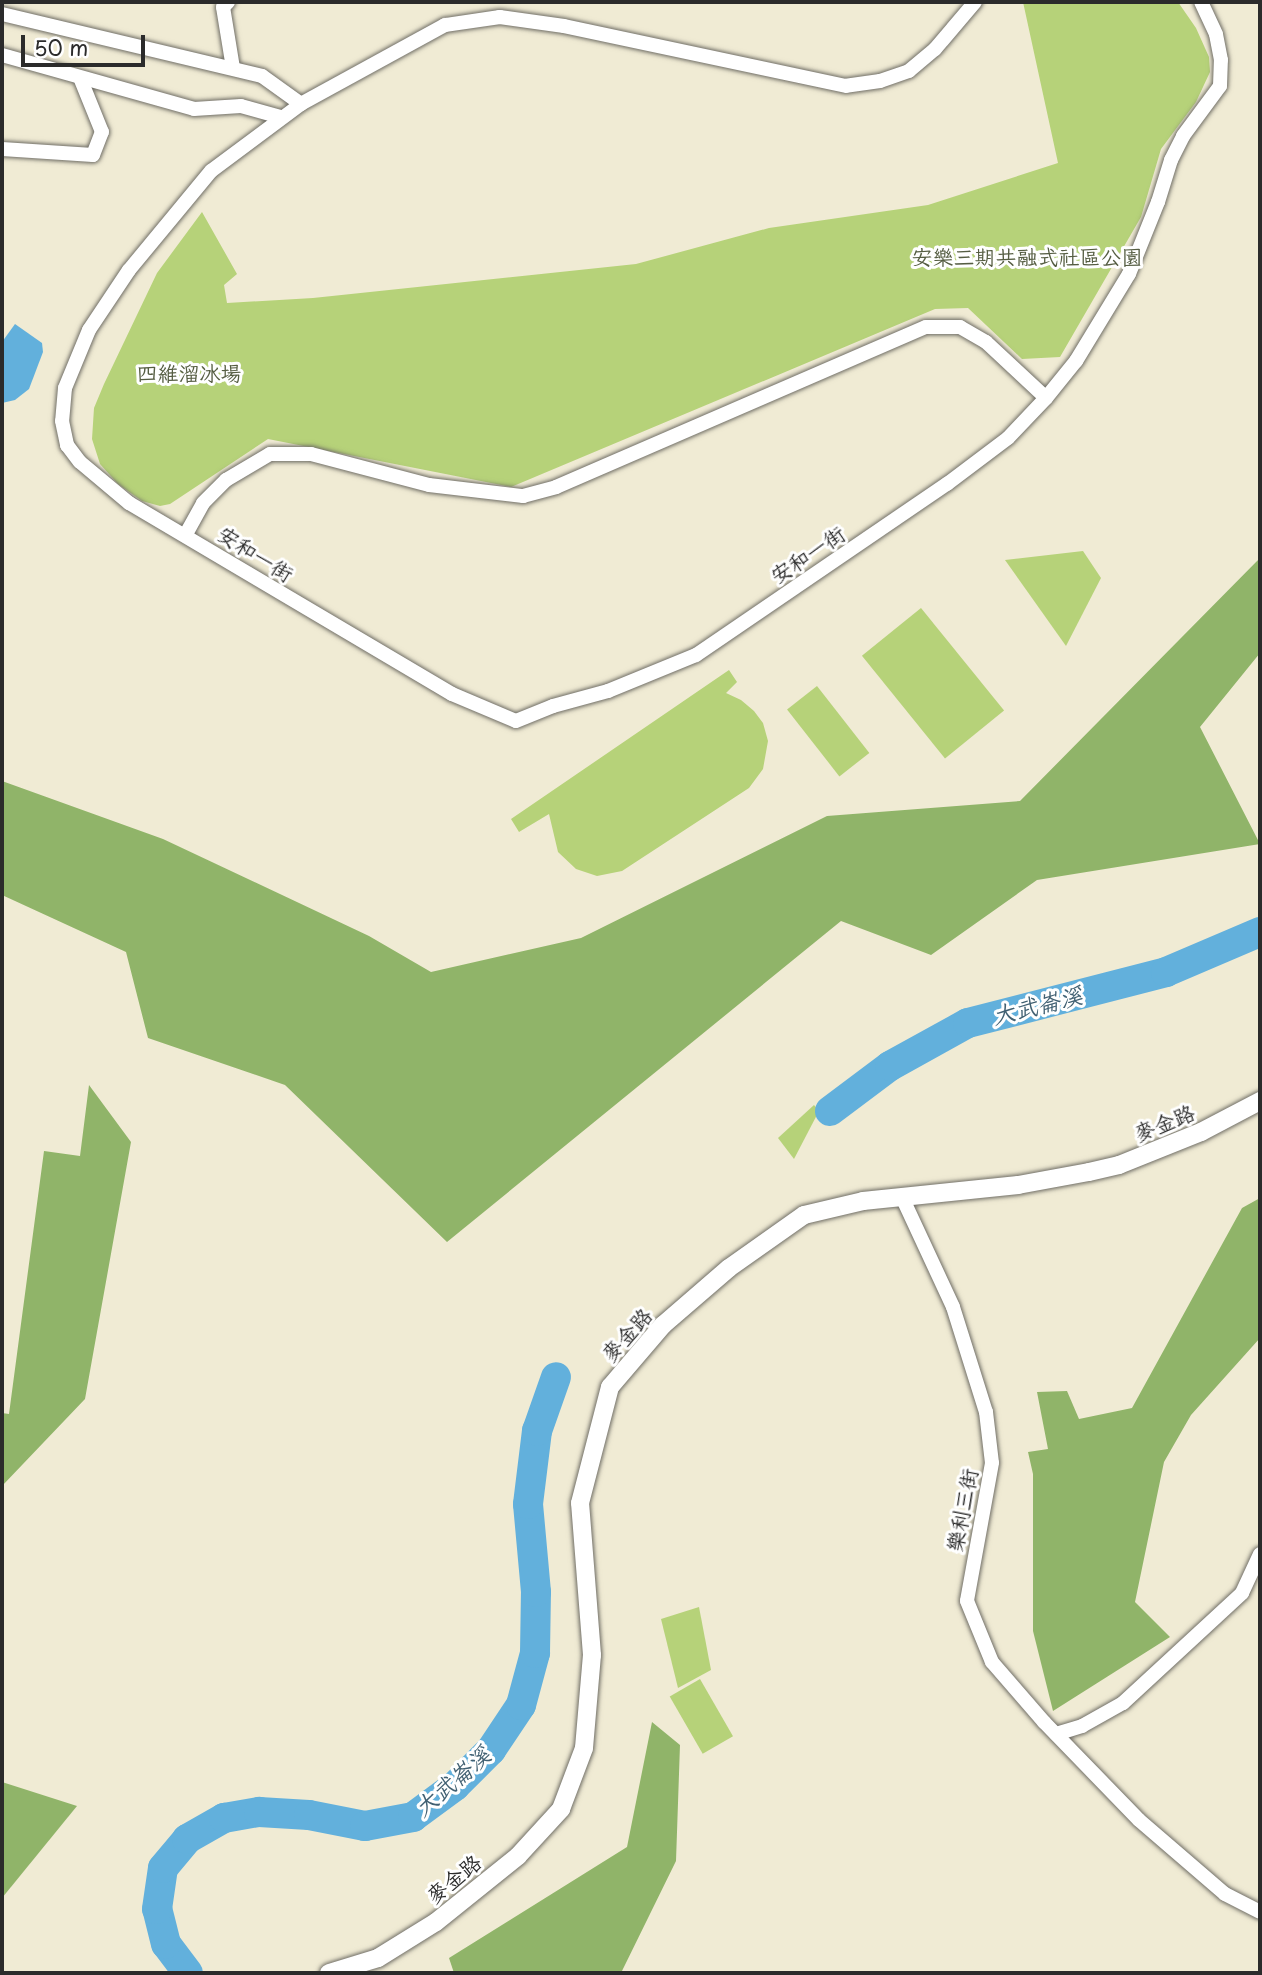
<!DOCTYPE html>
<html>
<head>
<meta charset="utf-8">
<style>
	body { margin:0 }
	#map { position:relative; width:1262px; height:1975px; overflow:hidden; background:#f0ebd4; font-family:"Playpen Sans","LXGW WenKai TC",sans-serif }
	div>[style] { position:absolute }
	.green>* { inset:0; background:#b6d279; transform-origin:0 0 }
	.forest>* { inset:0; background:#90b469 }
	.water>* { inset:0; background:#62b0dc }
	.river>* { height:30px; margin:-15px; padding:0 15px; transform-origin:15px; border-radius:15px; background:#62b0dc }
	.roads { filter:drop-shadow(0 0 2px #706e66) drop-shadow(0 0 2px #706e66) }
	.minor>* { height:14px; margin:-7px; padding:0 7px; transform-origin:7px; border-radius:7px; background:#fff }
	.tertiary>* { height:18px; margin:-9px; padding:0 9px; transform-origin:9px; border-radius:9px; background:#fff }
	span { translate:-50% -50%; white-space:nowrap; text-align:center; line-height:1.15; -webkit-text-stroke:6px #fff; paint-order:stroke }
	.park-label { font-size:21px; color:#555d42 }
	.street-label { font-size:21px; color:#2b2b2b }
	.water-label { font-size:23px; color:#416072; font-style:italic }
	.frame { position:absolute; inset:0; border:4px solid #2b2b2b; pointer-events:none }
	.scale { position:absolute; left:21px; top:35px; width:124px; height:32px; box-sizing:border-box; border:4px solid #2b2b2b; border-top:0; padding-left:9px; font-size:21px; line-height:24px; white-space:nowrap; color:#2b2b2b; -webkit-text-stroke:5px #fff; paint-order:stroke }
</style>
</head>
<body>
<div id="map">
	<div class="green">
		<div style="clip-path:polygon(1023px 2px,1178px 2px,1196px 28px,1209px 57px,1210px 72px,1196px 102px,1161px 149px,1141px 217px,1060px 357px,1022px 359px,968px 308px,935px 309px,511px 487px,268px 439px,170px 504px,160px 506px,142px 501px,118px 484px,100px 464px,92px 439px,94px 408px,104px 384px,157px 273px,202px 212px,237px 274px,224px 285px,227px 303px,313px 298px,636px 264px,769px 228px,928px 205px,1058px 163px)"></div>
		<div style="clip-path:polygon(1083px 551px,1101px 578px,1066px 646px,1005px 560px)"></div>
		<div style="left:921px;top:608px;width:132px;height:76px;rotate:51deg"></div>
		<div style="clip-path:polygon(729px 670px,737px 682px,726px 693px,741px 700px,754px 711px,763px 723px,768px 741px,763px 769px,749px 788px,622px 871px,597px 876px,576px 869px,558px 852px,549px 814px,519px 832px,511px 819px)"></div>
		<div style="left:817px;top:686px;width:85px;height:38px;rotate:52deg"></div>
		<div style="clip-path:polygon(814px 1105px,819px 1111px,794px 1159px,778px 1138px)"></div>
		<div style="clip-path:polygon(699px 1607px,711px 1670px,678px 1688px,661px 1619px)"></div>
		<div style="left:700px;top:1679px;width:66px;height:35px;rotate:60deg"></div>
	</div>
	<div class="forest">
		<div style="clip-path:polygon(1260px 558px,1260px 653px,1200px 727px,1260px 844px,1037px 880px,931px 955px,841px 921px,447px 1242px,285px 1085px,148px 1038px,126px 952px,2px 895px,2px 781px,163px 839px,369px 936px,431px 972px,581px 938px,827px 816px,1020px 801px)"></div>
		<div style="clip-path:polygon(89px 1085px,131px 1142px,85px 1399px,2px 1486px,2px 1413px,9px 1414px,44px 1151px,80px 1156px)"></div>
		<div style="clip-path:polygon(1260px 1198px,1260px 1338px,1191px 1415px,1164px 1462px,1135px 1602px,1170px 1637px,1053px 1711px,1033px 1631px,1033px 1474px,1028px 1452px,1048px 1449px,1037px 1392px,1067px 1391px,1079px 1419px,1132px 1408px,1242px 1208px)"></div>
		<div style="clip-path:polygon(652px 1722px,680px 1745px,676px 1861px,621px 1973px,454px 1973px,449px 1958px,627px 1847px)"></div>
		<div style="clip-path:polygon(2px 1782px,77px 1806px,2px 1898px)"></div>
	</div>
	<div class="water">
		<div style="clip-path:polygon(15px 324px,42px 343px,43px 352px,29px 389px,15px 400px,2px 403px,2px 342px)"></div>
	</div>
	<div class="river">
		<div style="left:830px;top:1111px;width:75px;rotate:-36.9deg"></div>
		<div style="left:890px;top:1066px;width:89px;rotate:-28.9deg"></div>
		<div style="left:968px;top:1023px;width:204px;rotate:-14.4deg"></div>
		<div style="left:1166px;top:972px;width:102px;rotate:-23.1deg"></div>
		<div style="left:188px;top:1973px;width:36px;rotate:-127deg"></div>
		<div style="left:166px;top:1944px;width:36px;rotate:-104deg"></div>
		<div style="left:157px;top:1909px;width:41px;rotate:-81.7deg"></div>
		<div style="left:163px;top:1868px;width:38px;rotate:-50deg"></div>
		<div style="left:187px;top:1839px;width:43px;rotate:-29.6deg"></div>
		<div style="left:224px;top:1818px;width:36px;rotate:-10deg"></div>
		<div style="left:259px;top:1812px;width:50px;rotate:3.4deg"></div>
		<div style="left:309px;top:1815px;width:57px;rotate:11.1deg"></div>
		<div style="left:365px;top:1826px;width:49px;rotate:-10.6deg"></div>
		<div style="left:413px;top:1817px;width:52px;rotate:-36.4deg"></div>
		<div style="left:455px;top:1786px;width:51px;rotate:-45deg"></div>
		<div style="left:491px;top:1750px;width:54px;rotate:-56.3deg"></div>
		<div style="left:521px;top:1705px;width:54px;rotate:-74.9deg"></div>
		<div style="left:535px;top:1653px;width:61px;rotate:-89.1deg"></div>
		<div style="left:536px;top:1592px;width:88px;rotate:-95.2deg"></div>
		<div style="left:528px;top:1504px;width:74px;rotate:-83deg"></div>
		<div style="left:537px;top:1431px;width:57px;rotate:-70.6deg"></div>
	</div>
	<div class="roads">
		<div class="minor">
			<div style="left:228px;top:2px;width:7px;rotate:135deg"></div>
			<div style="left:223px;top:7px;width:62px;rotate:80.7deg"></div>
			<div style="left:975px;top:2px;width:62px;rotate:130.4deg"></div>
			<div style="left:935px;top:49px;width:34px;rotate:140deg"></div>
			<div style="left:909px;top:71px;width:31px;rotate:161deg"></div>
			<div style="left:880px;top:81px;width:34px;rotate:172deg"></div>
			<div style="left:846px;top:86px;width:288px;rotate:-168deg"></div>
			<div style="left:564px;top:26px;width:65px;rotate:-172deg"></div>
			<div style="left:500px;top:17px;width:56px;rotate:171.7deg"></div>
			<div style="left:445px;top:25px;width:164px;rotate:151.3deg"></div>
			<div style="left:301px;top:104px;width:112px;rotate:143.3deg"></div>
			<div style="left:211px;top:171px;width:129px;rotate:129.6deg"></div>
			<div style="left:129px;top:270px;width:72px;rotate:123.7deg"></div>
			<div style="left:89px;top:330px;width:63px;rotate:112.5deg"></div>
			<div style="left:65px;top:388px;width:33px;rotate:95deg"></div>
			<div style="left:62px;top:421px;width:25px;rotate:78deg"></div>
			<div style="left:67px;top:445px;width:21px;rotate:53deg"></div>
			<div style="left:80px;top:462px;width:64px;rotate:39.9deg"></div>
			<div style="left:129px;top:503px;width:375px;rotate:30.6deg"></div>
			<div style="left:452px;top:694px;width:69px;rotate:22.9deg"></div>
			<div style="left:516px;top:721px;width:40px;rotate:-22deg"></div>
			<div style="left:553px;top:706px;width:57px;rotate:-15.3deg"></div>
			<div style="left:608px;top:691px;width:95px;rotate:-22.2deg"></div>
			<div style="left:696px;top:655px;width:304px;rotate:-34.3deg"></div>
			<div style="left:947px;top:484px;width:76px;rotate:-37deg"></div>
			<div style="left:1008px;top:438px;width:55px;rotate:-46.5deg"></div>
			<div style="left:1046px;top:398px;width:48px;rotate:-51deg"></div>
			<div style="left:1076px;top:361px;width:102px;rotate:-58.7deg"></div>
			<div style="left:1129px;top:274px;width:78px;rotate:-68.1deg"></div>
			<div style="left:1158px;top:202px;width:44px;rotate:-72.8deg"></div>
			<div style="left:1171px;top:160px;width:27px;rotate:-63deg"></div>
			<div style="left:1183px;top:136px;width:62px;rotate:-53.5deg"></div>
			<div style="left:1220px;top:86px;width:26px;rotate:-88deg"></div>
			<div style="left:1221px;top:60px;width:26px;rotate:-101deg"></div>
			<div style="left:1216px;top:34px;width:35px;rotate:-115deg"></div>
			<div style="left:2px;top:14px;width:267px;rotate:13.4deg"></div>
			<div style="left:262px;top:76px;width:48px;rotate:35.7deg"></div>
			<div style="left:2px;top:55px;width:199px;rotate:15.7deg"></div>
			<div style="left:194px;top:109px;width:47px;rotate:-3.7deg"></div>
			<div style="left:241px;top:106px;width:41px;rotate:15.4deg"></div>
			<div style="left:2px;top:149px;width:91px;rotate:3.8deg"></div>
			<div style="left:93px;top:155px;width:25px;rotate:-69deg"></div>
			<div style="left:102px;top:132px;width:56px;rotate:-112deg"></div>
			<div style="left:186px;top:534px;width:35px;rotate:-61deg"></div>
			<div style="left:203px;top:503px;width:33px;rotate:-45deg"></div>
			<div style="left:226px;top:480px;width:51px;rotate:-30.6deg"></div>
			<div style="left:270px;top:454px;width:41px"></div>
			<div style="left:311px;top:454px;width:122px;rotate:14.7deg"></div>
			<div style="left:429px;top:485px;width:95px;rotate:6.7deg"></div>
			<div style="left:523px;top:496px;width:34px;rotate:-15deg"></div>
			<div style="left:556px;top:487px;width:403px;rotate:-23.4deg"></div>
			<div style="left:926px;top:327px;width:34px"></div>
			<div style="left:960px;top:327px;width:30px;rotate:30deg"></div>
			<div style="left:986px;top:342px;width:82px;rotate:43deg"></div>
			<div style="left:902px;top:1197px;width:121px;rotate:65.1deg"></div>
			<div style="left:953px;top:1307px;width:110px;rotate:72.6deg"></div>
			<div style="left:986px;top:1412px;width:51px;rotate:83.3deg"></div>
			<div style="left:992px;top:1463px;width:140px;rotate:100.3deg"></div>
			<div style="left:967px;top:1601px;width:66px;rotate:67.7deg"></div>
			<div style="left:992px;top:1662px;width:79px;rotate:49.1deg"></div>
			<div style="left:1044px;top:1722px;width:136px;rotate:45.9deg"></div>
			<div style="left:1139px;top:1820px;width:113px;rotate:40.7deg"></div>
			<div style="left:1225px;top:1894px;width:39px;rotate:27deg"></div>
			<div style="left:1056px;top:1734px;width:27px;rotate:-17deg"></div>
			<div style="left:1082px;top:1726px;width:47px;rotate:-29.3deg"></div>
			<div style="left:1123px;top:1703px;width:162px;rotate:-42.7deg"></div>
			<div style="left:1242px;top:1593px;width:43px;rotate:-65.2deg"></div>
		</div>
		<div class="tertiary">
			<div style="left:329px;top:1973px;width:51px;rotate:-17deg"></div>
			<div style="left:378px;top:1958px;width:68px;rotate:-31.8deg"></div>
			<div style="left:436px;top:1922px;width:105px;rotate:-38.8deg"></div>
			<div style="left:518px;top:1856px;width:64px;rotate:-47.5deg"></div>
			<div style="left:561px;top:1809px;width:65px;rotate:-69.3deg"></div>
			<div style="left:584px;top:1748px;width:93px;rotate:-85.1deg"></div>
			<div style="left:592px;top:1655px;width:152px;rotate:-94.5deg"></div>
			<div style="left:580px;top:1503px;width:120px;rotate:-75.5deg"></div>
			<div style="left:610px;top:1387px;width:82px;rotate:-49.5deg"></div>
			<div style="left:663px;top:1325px;width:87px;rotate:-40.8deg"></div>
			<div style="left:729px;top:1268px;width:92px;rotate:-35.2deg"></div>
			<div style="left:804px;top:1215px;width:61px;rotate:-13.3deg"></div>
			<div style="left:863px;top:1201px;width:156px;rotate:-5.9deg"></div>
			<div style="left:1018px;top:1185px;width:72px;rotate:-10.4deg"></div>
			<div style="left:1089px;top:1172px;width:31px;rotate:-13deg"></div>
			<div style="left:1119px;top:1165px;width:88px;rotate:-21.9deg"></div>
			<div style="left:1201px;top:1132px;width:67px;rotate:-27.7deg"></div>
		</div>
	</div>
	<div class="park-label">
		<span style="left:1027px;top:256px">安樂三期共融式社區公園</span>
		<span style="left:189px;top:372px">四維溜冰場</span>
	</div>
	<div class="street-label">
		<span style="left:256px;top:553px;rotate:32deg">安和一街</span>
		<span style="left:807px;top:554px;rotate:-34deg">安和一街</span>
		<span style="left:1164px;top:1122px;rotate:-22deg">麥金路</span>
		<span style="left:626px;top:1334px;rotate:-48deg">麥金路</span>
		<span style="left:961px;top:1510px;rotate:-79deg">樂利三街</span>
		<span style="left:453px;top:1878px;rotate:-39deg">麥金路</span>
	</div>
	<div class="water-label">
		<span style="left:1037px;top:1005px;rotate:-14deg">大武崙溪</span>
		<span style="left:452px;top:1781px;rotate:-41deg">大武崙溪</span>
	</div>
	<div class="frame"></div>
	<div class="scale">50 m</div>
</div>
</body>
</html>
